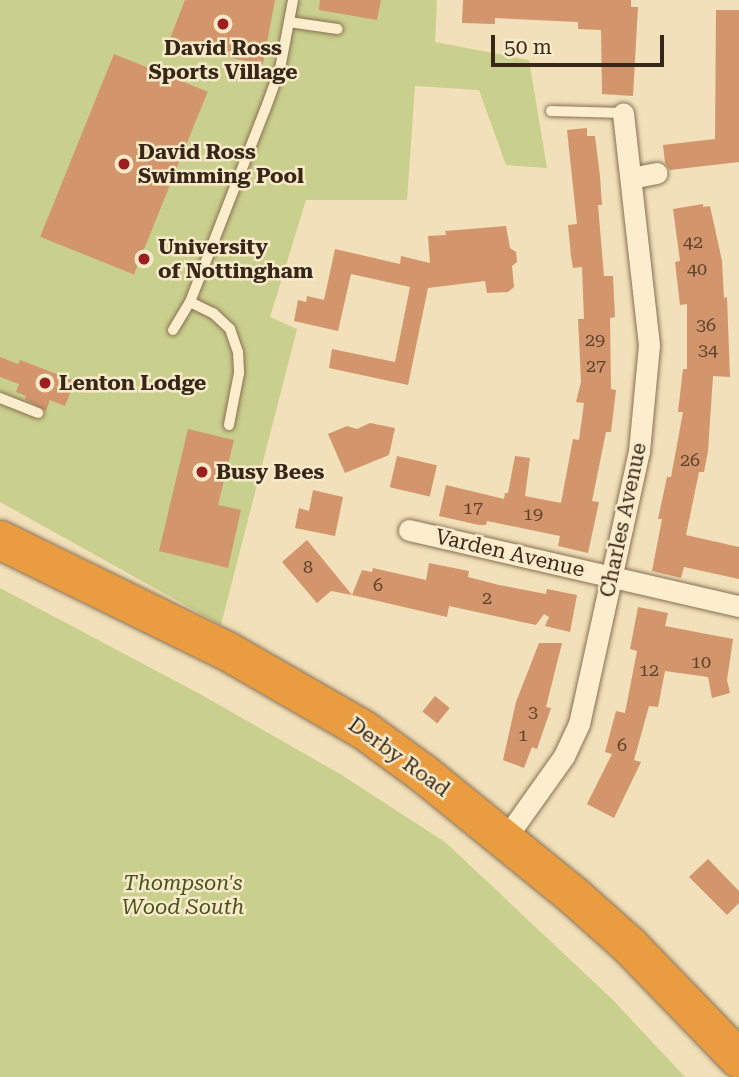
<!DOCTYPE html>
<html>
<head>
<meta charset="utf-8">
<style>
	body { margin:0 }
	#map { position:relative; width:739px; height:1077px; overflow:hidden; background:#f1e0b9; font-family:"Roboto Serif",serif }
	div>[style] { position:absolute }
	.green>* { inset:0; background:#c9cf8d }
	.building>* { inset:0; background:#d3956b; transform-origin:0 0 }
	.roads { filter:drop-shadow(0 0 2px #896f53) drop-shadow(0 0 2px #896f53) }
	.lane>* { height:10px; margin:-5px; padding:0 5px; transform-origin:5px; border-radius:5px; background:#fcedcd }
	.street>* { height:21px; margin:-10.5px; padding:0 10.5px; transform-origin:10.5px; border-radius:10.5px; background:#fcedcd }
	.highway>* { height:38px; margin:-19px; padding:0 19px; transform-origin:19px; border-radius:19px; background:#ea9d40 }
	.dots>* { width:19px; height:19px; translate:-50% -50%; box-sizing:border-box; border:4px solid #f8eac9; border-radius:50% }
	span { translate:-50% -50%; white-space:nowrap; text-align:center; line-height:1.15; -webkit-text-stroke:5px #f8eac9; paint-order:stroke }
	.number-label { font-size:18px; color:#5d422e }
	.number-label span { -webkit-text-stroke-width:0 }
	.poi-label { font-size:21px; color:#362719; font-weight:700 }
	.left { translate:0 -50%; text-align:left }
	.street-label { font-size:21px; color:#362719 }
	.park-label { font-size:21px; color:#48541e; font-style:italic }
	.scale { position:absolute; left:491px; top:35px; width:173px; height:32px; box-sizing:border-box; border:4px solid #362719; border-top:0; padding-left:9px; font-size:21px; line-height:24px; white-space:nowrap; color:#362719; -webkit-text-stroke:5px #f8eac9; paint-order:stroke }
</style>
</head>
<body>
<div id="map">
	<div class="green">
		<div style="clip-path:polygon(0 0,437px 0,435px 42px,529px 60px,547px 168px,506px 165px,479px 90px,415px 86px,407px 200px,306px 200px,270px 317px,297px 329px,221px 625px,0 502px)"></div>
		<div style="clip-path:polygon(0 588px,200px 694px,340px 774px,445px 842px,612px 999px,685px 1077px,0 1077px)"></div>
	</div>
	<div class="building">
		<div style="clip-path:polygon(185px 0,275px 0,263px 64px,167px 46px)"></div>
		<div style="clip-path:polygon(320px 0,381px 0,377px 20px,319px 10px)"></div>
		<div style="clip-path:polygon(463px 0,631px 0,631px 7px,638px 7px,633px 96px,602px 94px,601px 30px,578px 29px,578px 22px,495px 18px,495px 24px,462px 23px)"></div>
		<div style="clip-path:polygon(716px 10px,739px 10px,739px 162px,670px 170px,665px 163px,663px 145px,715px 139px)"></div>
		<div style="left:114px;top:54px;width:101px;height:197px;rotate:22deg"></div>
		<div style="clip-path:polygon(587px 128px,587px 136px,595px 136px,600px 176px,602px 205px,598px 205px,604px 276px,613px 276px,615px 317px,610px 318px,611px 389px,616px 390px,611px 432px,606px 432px,592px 501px,599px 502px,588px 553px,558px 546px,560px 536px,487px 521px,486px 525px,479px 525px,439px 516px,446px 485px,504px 499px,505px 493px,508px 493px,515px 456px,530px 458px,525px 496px,561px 503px,573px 439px,579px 440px,584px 403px,576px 402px,581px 382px,578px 319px,584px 319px,582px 267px,573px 268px,571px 256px,568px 225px,577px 224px,567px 130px)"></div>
		<div style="clip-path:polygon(703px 204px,703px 207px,710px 206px,722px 261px,724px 298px,727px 297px,730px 377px,713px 376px,708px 451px,704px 472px,699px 472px,686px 535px,739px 547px,739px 579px,684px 567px,681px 578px,652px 571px,662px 519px,658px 519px,667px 477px,671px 477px,683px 412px,678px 412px,683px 369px,687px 369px,687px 304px,680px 305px,675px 262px,680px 261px,673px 209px)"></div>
		<div style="clip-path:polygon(506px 226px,510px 248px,516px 252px,517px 262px,512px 266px,514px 287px,508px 292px,487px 293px,485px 281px,428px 288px,408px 385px,329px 368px,332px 349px,395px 362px,410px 287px,351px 274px,338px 331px,294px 321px,298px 300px,306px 302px,307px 296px,324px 300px,335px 249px,400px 264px,401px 256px,430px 263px,428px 236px,446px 235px,445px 231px)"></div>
		<div style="clip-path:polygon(0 357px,18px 364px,20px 360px,75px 381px,65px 406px,50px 400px,46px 411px,25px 399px,26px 396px,16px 392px,19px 384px,0 377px)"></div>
		<div style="clip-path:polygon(370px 423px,395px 428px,389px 455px,345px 473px,328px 434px,347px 426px,357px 429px)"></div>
		<div style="clip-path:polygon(188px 429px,234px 440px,218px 505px,241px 510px,228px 568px,159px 551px)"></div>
		<div style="left:397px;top:456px;width:41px;height:32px;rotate:13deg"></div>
		<div style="clip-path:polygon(313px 490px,343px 497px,335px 536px,295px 528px,299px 508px,309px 511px)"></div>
		<div style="clip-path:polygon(307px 540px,352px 595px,331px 591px,317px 603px,282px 562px)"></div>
		<div style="clip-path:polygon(429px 563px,469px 571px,468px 577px,499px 585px,546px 594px,547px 589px,577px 595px,570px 632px,545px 626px,549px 617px,544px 614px,536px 625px,449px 606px,447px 617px,352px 595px,362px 570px,372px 572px,373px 568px,426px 580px)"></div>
		<div style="clip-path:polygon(638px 607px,668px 613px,665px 626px,733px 639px,727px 680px,730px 693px,712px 698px,708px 677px,665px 671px,658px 707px,649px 706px,634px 760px,641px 762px,614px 818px,587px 804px,612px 754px,605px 752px,616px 711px,625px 713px,637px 651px,630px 649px)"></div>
		<div style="clip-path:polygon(539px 643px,562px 643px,546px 707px,551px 708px,537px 749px,532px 747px,524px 768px,503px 760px,516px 702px)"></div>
		<div style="left:435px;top:696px;width:19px;height:20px;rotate:39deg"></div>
		<div style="clip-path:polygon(708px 859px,739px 891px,739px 903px,727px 915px,689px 877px)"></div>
	</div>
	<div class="roads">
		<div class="lane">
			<div style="left:289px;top:22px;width:49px;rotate:8.3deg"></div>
			<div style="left:551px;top:111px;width:72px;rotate:1.6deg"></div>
			<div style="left:190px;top:302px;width:25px;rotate:26deg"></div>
			<div style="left:213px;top:313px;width:23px;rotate:43deg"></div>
			<div style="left:230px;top:329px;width:24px;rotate:71deg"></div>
			<div style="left:238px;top:352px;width:21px;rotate:87deg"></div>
			<div style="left:239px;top:373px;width:53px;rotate:100.9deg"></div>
			<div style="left:173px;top:330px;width:33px;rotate:-59deg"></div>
			<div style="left:190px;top:302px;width:206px;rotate:-68.7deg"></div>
			<div style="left:265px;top:110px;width:44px;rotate:-69.9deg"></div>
			<div style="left:280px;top:69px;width:70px;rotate:-79.3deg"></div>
			<div style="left:0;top:398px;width:41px;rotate:21.5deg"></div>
		</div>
		<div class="street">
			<div style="left:631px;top:178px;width:26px;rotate:-11deg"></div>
			<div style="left:409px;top:530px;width:339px;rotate:13deg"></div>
			<div style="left:505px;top:839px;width:102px;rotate:-54.6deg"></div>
			<div style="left:564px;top:756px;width:35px;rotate:-65deg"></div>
			<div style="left:579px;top:724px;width:280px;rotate:-77.6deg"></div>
			<div style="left:639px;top:451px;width:106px;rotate:-84.6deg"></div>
			<div style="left:649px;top:345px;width:233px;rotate:-96.4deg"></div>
		</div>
		<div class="highway">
			<div style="left:0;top:540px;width:253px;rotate:26.1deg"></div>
			<div style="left:227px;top:651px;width:158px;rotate:30deg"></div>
			<div style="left:364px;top:730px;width:74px;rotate:36.3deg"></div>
			<div style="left:424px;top:774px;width:193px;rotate:39.1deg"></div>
			<div style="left:574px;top:896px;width:74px;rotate:41.7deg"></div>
			<div style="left:629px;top:945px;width:158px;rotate:46deg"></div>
		</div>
	</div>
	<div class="dots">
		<div style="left:223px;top:24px;background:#9d1e21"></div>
		<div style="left:124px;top:164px;background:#9d1e21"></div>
		<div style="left:144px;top:259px;background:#9d1e21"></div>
		<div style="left:45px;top:383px;background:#9d1e21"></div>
		<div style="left:202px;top:472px;background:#9d1e21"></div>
	</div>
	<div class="number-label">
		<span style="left:693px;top:242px">42</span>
		<span style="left:697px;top:269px">40</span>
		<span style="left:706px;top:325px">36</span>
		<span style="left:595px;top:340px">29</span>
		<span style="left:708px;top:350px">34</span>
		<span style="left:596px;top:366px">27</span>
		<span style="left:690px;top:460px">26</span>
		<span style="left:473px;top:508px">17</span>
		<span style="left:533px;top:514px">19</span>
		<span style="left:308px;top:567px">8</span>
		<span style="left:378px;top:585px">6</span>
		<span style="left:487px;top:598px">2</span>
		<span style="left:701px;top:662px">10</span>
		<span style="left:649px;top:670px">12</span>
		<span style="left:533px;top:712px">3</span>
		<span style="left:523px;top:735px">1</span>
		<span style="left:622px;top:745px">6</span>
	</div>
	<div class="poi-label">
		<span style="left:223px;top:60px">David Ross<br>Sports Village</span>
		<span class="left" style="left:138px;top:164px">David Ross<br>Swimming Pool</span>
		<span class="left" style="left:158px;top:259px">University<br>of Nottingham</span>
		<span class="left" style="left:59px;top:383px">Lenton Lodge</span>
		<span class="left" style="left:216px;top:472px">Busy Bees</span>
	</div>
	<div class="street-label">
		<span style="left:623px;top:520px;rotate:-78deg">Charles Avenue</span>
		<span style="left:510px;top:553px;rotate:13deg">Varden Avenue</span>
		<span style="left:399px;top:757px;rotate:36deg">Derby Road</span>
	</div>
	<div class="park-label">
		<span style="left:183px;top:895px">Thompson's<br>Wood South</span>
	</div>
	<div class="scale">50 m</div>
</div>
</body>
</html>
